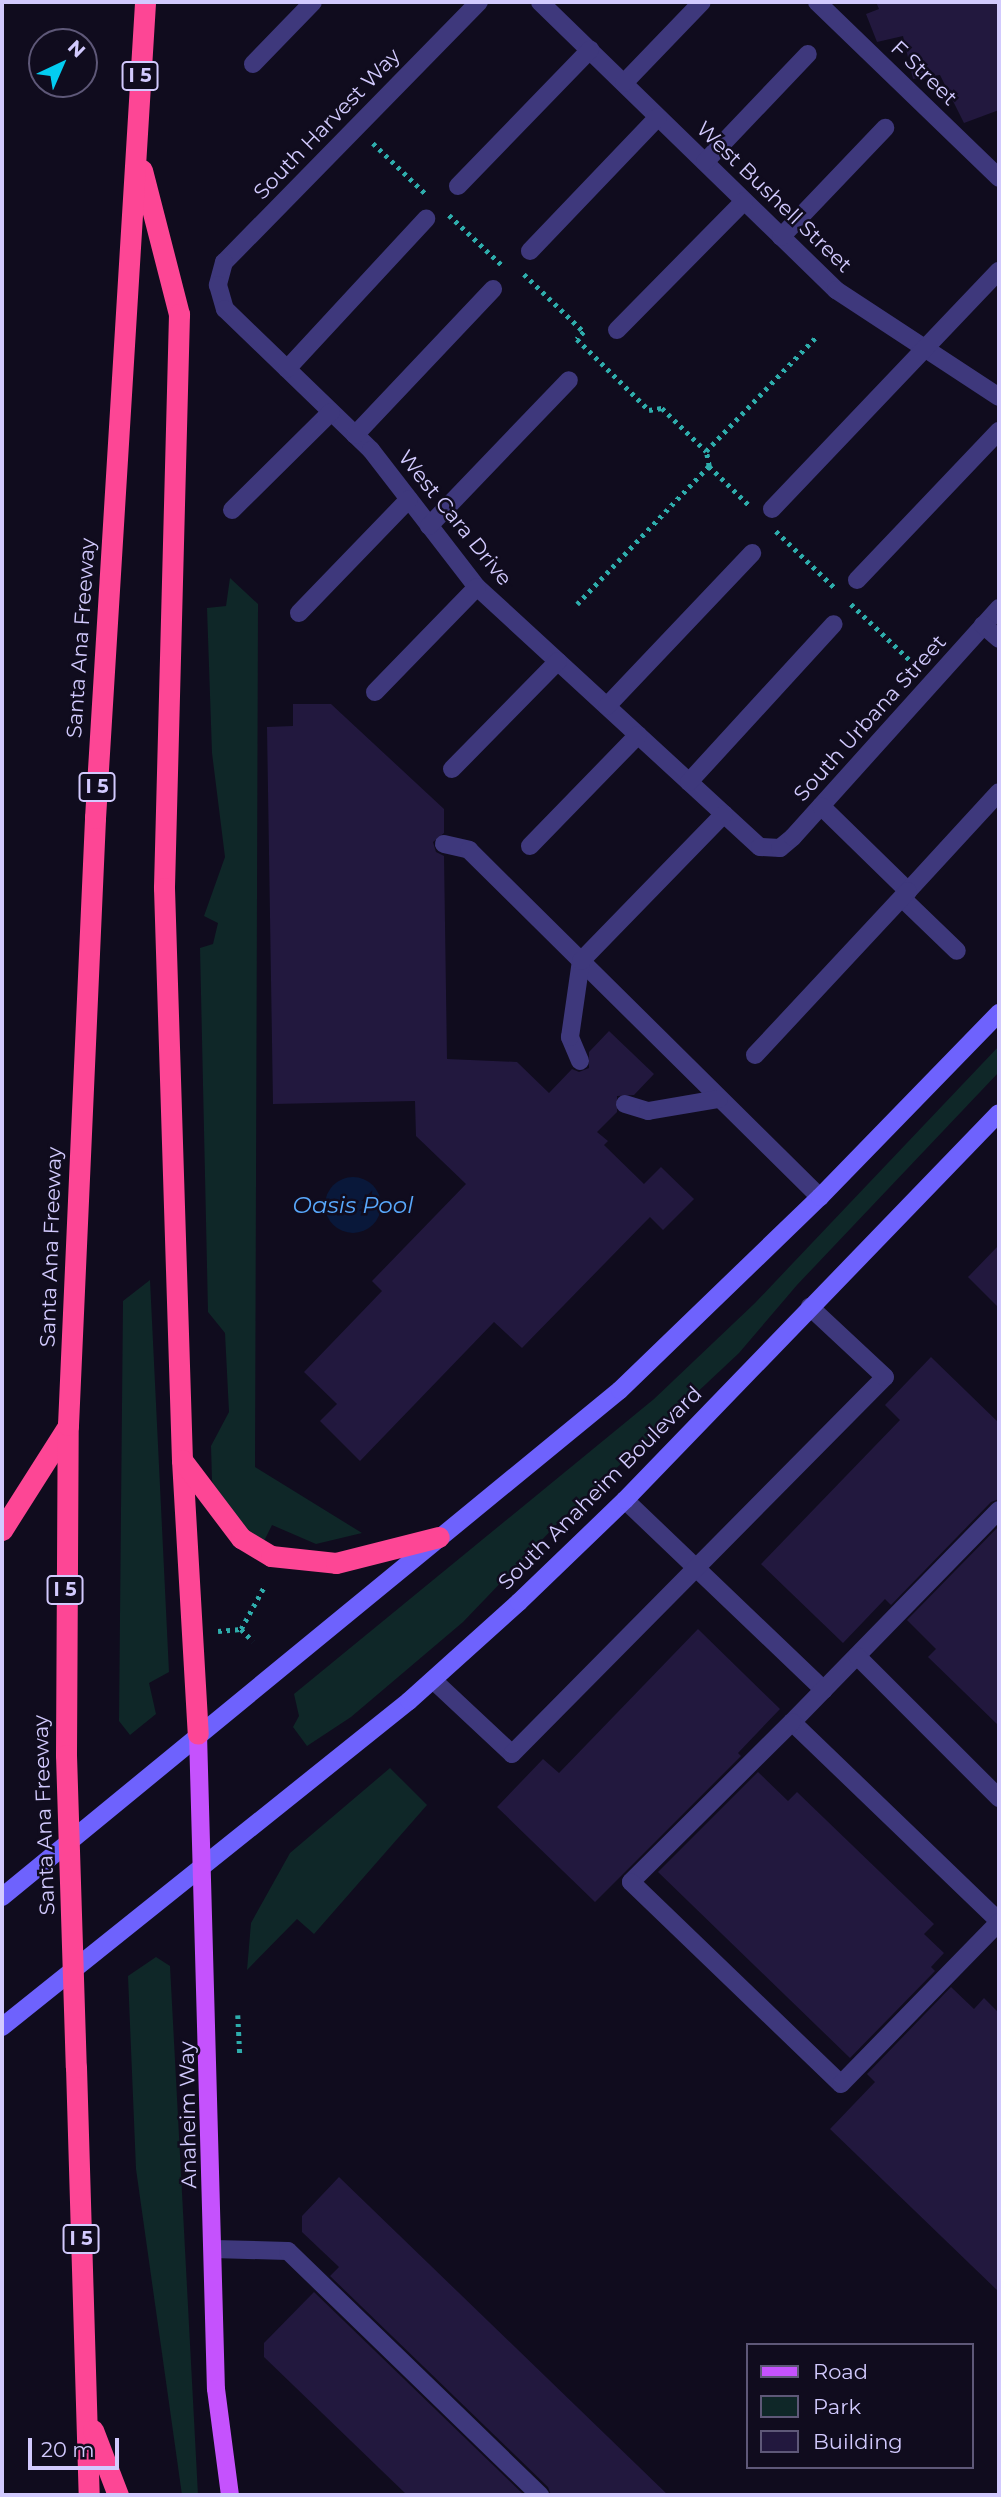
<!DOCTYPE html>
<html>
<head>
<meta charset="utf-8">
<style>
	body { margin:0 }
	#map { position:relative; width:1001px; height:2497px; overflow:hidden; background:#100c1e; font-family:Montserrat,sans-serif }
	div>[style] { position:absolute }
	.green>* { inset:0; background:#0f2728 }
	.water>* { inset:0; background:#09183a }
	.round { border-radius:50% }
	.building>* { inset:0; background:#22183e }
	.path>* { height:4.5px; margin-top:-2.25px; transform-origin:0; background:repeating-linear-gradient(90deg,#2eadac 0 3.5px,transparent 0 8.5px) }
	.service>* { height:18px; margin:-9px; padding:0 9px; transform-origin:9px; border-radius:9px; background:#3e387c }
	.secondary>* { height:18px; margin:-9px; padding:0 9px; transform-origin:9px; border-radius:9px; background:#6e62fd }
	.primary>* { height:18px; margin:-9px; padding:0 9px; transform-origin:9px; border-radius:9px; background:#c552fd }
	.motorway>* { height:21px; margin:-10.5px; padding:0 10.5px; transform-origin:10.5px; border-radius:10.5px; background:#fd4695 }
	.motorway-bridge>* { height:21px; margin:-10.5px; padding:0 10.5px; transform-origin:10.5px; border-radius:10.5px; background:#fd4695 }
	span { translate:-50% -50%; white-space:nowrap; text-align:center; line-height:1.15; -webkit-text-stroke:5px #100c1e; paint-order:stroke }
	.shield-label span { padding:2px 5px; background:#100c1e; border:2px solid; border-radius:5px; -webkit-text-stroke-width:0 }
	.shield-label { font-size:19px; color:#d2cafe; font-weight:700 }
	.street-label { font-size:21px; color:#d2cafe }
	.water-label { font-size:23px; color:#59a9fd; font-style:italic }
	.frame { position:absolute; inset:0; border:4px solid #d2cafe; pointer-events:none }
	.legend { position:absolute; left:746px; top:2343px; width:228px; height:126px; box-sizing:border-box; background:#100c1e; border:2px solid #5e5878; margin:0; padding:9px 12px; list-style:none; font-size:21px; color:#d2cafe }
	.legend li { display:flex; align-items:center; gap:14px; height:35px }
	.legend b { width:35px; border:2px solid #5e5878 }
	.north { position:absolute; left:28px; top:28px; width:70px; height:70px; box-sizing:border-box; background:#100c1e; border:2px solid #5e5878; border-radius:50%; rotate:44deg; font-size:19px; font-weight:700; line-height:28px; text-align:center; color:#d2cafe }
	.north::after { content:''; display:block; margin:auto; width:24px; height:32px; background:#03cdf1; clip-path:polygon(50% 0,100% 100%,50% 72%,0 100%) }
	.scale { position:absolute; left:28px; top:2438px; width:91px; height:32px; box-sizing:border-box; border:4px solid #d2cafe; border-top:0; padding-left:9px; font-size:21px; line-height:24px; white-space:nowrap; color:#d2cafe; -webkit-text-stroke:5px #100c1e; paint-order:stroke }
</style>
</head>
<body>
<div id="map">
	<div class="green">
		<div style="clip-path:polygon(230px 578px,258px 604px,255px 1467px,362px 1533px,316px 1544px,272px 1525px,264px 1541px,240px 1526px,218px 1502px,212px 1480px,211px 1446px,229px 1412px,225px 1333px,208px 1312px,200px 948px,213px 944px,218px 923px,204px 916px,225px 857px,212px 753px,207px 608px,226px 606px)"></div>
		<div style="clip-path:polygon(999px 1046px,999px 1072px,797px 1285px,739px 1353px,560px 1521px,463px 1622px,351px 1717px,307px 1746px,293px 1727px,299px 1716px,294px 1694px,654px 1399px,755px 1303px)"></div>
		<div style="clip-path:polygon(150px 1280px,169px 1672px,149px 1683px,156px 1714px,130px 1735px,119px 1721px,123px 1301px)"></div>
		<div style="clip-path:polygon(390px 1768px,427px 1805px,314px 1934px,297px 1919px,247px 1970px,251px 1923px,290px 1853px)"></div>
		<div style="clip-path:polygon(156px 1957px,170px 1966px,198px 2495px,182px 2495px,136px 2169px,128px 1976px)"></div>
	</div>
	<div class="water">
		<div class="round" style="left:325px;top:1177px;width:56px;height:56px"></div>
	</div>
	<div class="building">
		<div style="clip-path:polygon(876px 2px,999px 2px,999px 110px,964px 123px,940px 75px,913px 79px,903px 36px,877px 42px,866px 14px,879px 9px)"></div>
		<div style="clip-path:polygon(293px 704px,331px 704px,444px 809px,444px 833px,433px 842px,436px 852px,444px 856px,447px 1059px,517px 1062px,549px 1093px,572px 1069px,579px 1072px,589px 1068px,589px 1052px,609px 1031px,654px 1074px,634px 1095px,617px 1096px,617px 1112px,597px 1132px,608px 1141px,604px 1145px,644px 1184px,661px 1167px,694px 1199px,663px 1230px,650px 1217px,522px 1348px,494px 1322px,360px 1461px,320px 1421px,337px 1404px,304px 1372px,382px 1291px,372px 1281px,466px 1184px,416px 1136px,415px 1101px,273px 1104px,267px 727px,293px 726px)"></div>
		<div style="clip-path:polygon(999px 1245px,999px 1308px,968px 1277px)"></div>
		<div style="clip-path:polygon(931px 1357px,999px 1423px,999px 1499px,991px 1502px,891px 1605px,885px 1599px,843px 1643px,761px 1564px,900px 1420px,885px 1405px)"></div>
		<div style="clip-path:polygon(999px 1526px,999px 1726px,928px 1657px,936px 1649px,907px 1620px)"></div>
		<div style="clip-path:polygon(698px 1629px,780px 1709px,738px 1753px,741px 1756px,595px 1902px,497px 1807px,543px 1759px,559px 1773px)"></div>
		<div style="clip-path:polygon(758px 1772px,788px 1801px,797px 1792px,934px 1924px,924px 1934px,944px 1953px,931px 1967px,935px 1971px,850px 2058px,658px 1872px)"></div>
		<div style="clip-path:polygon(951px 1987px,974px 2009px,984px 1998px,999px 2013px,999px 2292px,830px 2129px,875px 2082px,867px 2074px)"></div>
		<div style="clip-path:polygon(339px 2177px,668px 2495px,551px 2495px,548px 2487px,330px 2276px,339px 2267px,302px 2232px,302px 2216px)"></div>
		<div style="clip-path:polygon(314px 2292px,524px 2495px,407px 2495px,264px 2357px,264px 2343px)"></div>
	</div>
	<div class="path">
		<div style="left:373px;top:143px;width:75px;rotate:43.9deg"></div>
		<div style="left:449px;top:215px;width:74px;rotate:43.4deg"></div>
		<div style="left:524px;top:274px;width:83px;rotate:44deg"></div>
		<div style="left:584px;top:332px;width:10px;rotate:135deg"></div>
		<div style="left:577px;top:339px;width:101px;rotate:44.6deg"></div>
		<div style="left:649px;top:410px;width:13px;rotate:-9deg"></div>
		<div style="left:662px;top:408px;width:62px;rotate:44.3deg"></div>
		<div style="left:709px;top:466px;width:15px;rotate:-101deg"></div>
		<div style="left:706px;top:451px;width:161px;rotate:-46deg"></div>
		<div style="left:776px;top:531px;width:82px;rotate:44deg"></div>
		<div style="left:577px;top:604px;width:191px;rotate:-46.3deg"></div>
		<div style="left:709px;top:466px;width:57px;rotate:44.3deg"></div>
		<div style="left:851px;top:604px;width:90px;rotate:43.6deg"></div>
		<div style="left:241px;top:1629px;width:50px;rotate:-61.4deg"></div>
		<div style="left:218px;top:1631px;width:23px;rotate:-5deg"></div>
		<div style="left:241px;top:1629px;width:17px;rotate:45deg"></div>
		<div style="left:238px;top:2015px;width:41px;rotate:87.2deg"></div>
	</div>
	<div class="service">
		<div style="left:479px;top:2px;width:364px;rotate:134.4deg"></div>
		<div style="left:224px;top:262px;width:24px;rotate:105deg"></div>
		<div style="left:218px;top:285px;width:25px;rotate:74deg"></div>
		<div style="left:225px;top:309px;width:203px;rotate:44deg"></div>
		<div style="left:371px;top:450px;width:173px;rotate:52.3deg"></div>
		<div style="left:477px;top:587px;width:384px;rotate:42.6deg"></div>
		<div style="left:760px;top:847px;width:20px;rotate:3deg"></div>
		<div style="left:780px;top:848px;width:17px;rotate:-40deg"></div>
		<div style="left:793px;top:837px;width:308px;rotate:-48deg"></div>
		<div style="left:540px;top:2px;width:413px;rotate:44.2deg"></div>
		<div style="left:836px;top:290px;width:195px;rotate:33.3deg"></div>
		<div style="left:817px;top:2px;width:253px;rotate:44deg"></div>
		<div style="left:253px;top:64px;width:86px;rotate:-45.9deg"></div>
		<div style="left:624px;top:83px;width:112px;rotate:-46.1deg"></div>
		<div style="left:705px;top:162px;width:149px;rotate:-46.4deg"></div>
		<div style="left:458px;top:186px;width:190px;rotate:-45.9deg"></div>
		<div style="left:781px;top:237px;width:151px;rotate:-46.3deg"></div>
		<div style="left:530px;top:251px;width:185px;rotate:-46.3deg"></div>
		<div style="left:617px;top:330px;width:181px;rotate:-45.4deg"></div>
		<div style="left:287px;top:369px;width:205px;rotate:-47.2deg"></div>
		<div style="left:355px;top:435px;width:201px;rotate:-46.6deg"></div>
		<div style="left:772px;top:509px;width:329px;rotate:-46.4deg"></div>
		<div style="left:232px;top:510px;width:139px;rotate:-44.7deg"></div>
		<div style="left:429px;top:526px;width:202px;rotate:-46.2deg"></div>
		<div style="left:857px;top:580px;width:206px;rotate:-46.4deg"></div>
		<div style="left:299px;top:613px;width:158px;rotate:-46deg"></div>
		<div style="left:983px;top:625px;width:21px;rotate:41deg"></div>
		<div style="left:375px;top:692px;width:146px;rotate:-45.8deg"></div>
		<div style="left:607px;top:706px;width:211px;rotate:-46.5deg"></div>
		<div style="left:452px;top:769px;width:151px;rotate:-45.5deg"></div>
		<div style="left:689px;top:782px;width:214px;rotate:-47.5deg"></div>
		<div style="left:821px;top:806px;width:122px;rotate:44.3deg"></div>
		<div style="left:908px;top:891px;width:134px;rotate:-47.4deg"></div>
		<div style="left:444px;top:844px;width:26px;rotate:13deg"></div>
		<div style="left:469px;top:850px;width:494px;rotate:44.7deg"></div>
		<div style="left:530px;top:846px;width:155px;rotate:-45.8deg"></div>
		<div style="left:902px;top:898px;width:76px;rotate:43.9deg"></div>
		<div style="left:755px;top:1055px;width:224px;rotate:-47deg"></div>
		<div style="left:580px;top:1061px;width:26px;rotate:-113deg"></div>
		<div style="left:570px;top:1037px;width:77px;rotate:-81.8deg"></div>
		<div style="left:581px;top:961px;width:205px;rotate:-45.8deg"></div>
		<div style="left:625px;top:1104px;width:24px;rotate:17deg"></div>
		<div style="left:648px;top:1111px;width:72px;rotate:-9.6deg"></div>
		<div style="left:625px;top:1500px;width:275px;rotate:43.7deg"></div>
		<div style="left:999px;top:1510px;width:296px;rotate:134.3deg"></div>
		<div style="left:792px;top:1722px;width:287px;rotate:43.9deg"></div>
		<div style="left:857px;top:1656px;width:201px;rotate:45deg"></div>
		<div style="left:433px;top:1680px;width:108px;rotate:43.1deg"></div>
		<div style="left:512px;top:1754px;width:530px;rotate:-45.31deg"></div>
		<div style="left:885px;top:1377px;width:103px;rotate:-137deg"></div>
		<div style="left:792px;top:1722px;width:227px;rotate:135.2deg"></div>
		<div style="left:631px;top:1882px;width:291px;rotate:43.9deg"></div>
		<div style="left:841px;top:2084px;width:226px;rotate:-45.7deg"></div>
		<div style="left:213px;top:2249px;width:75px;rotate:1.5deg"></div>
		<div style="left:288px;top:2251px;width:351px;rotate:44.1deg"></div>
	</div>
	<div class="secondary">
		<div style="left:2px;top:1897px;width:799px;rotate:-39.37deg"></div>
		<div style="left:620px;top:1390px;width:278px;rotate:-44deg"></div>
		<div style="left:820px;top:1197px;width:257px;rotate:-45.8deg"></div>
		<div style="left:2px;top:2027px;width:521px;rotate:-38.69deg"></div>
		<div style="left:409px;top:1701px;width:148px;rotate:-42deg"></div>
		<div style="left:519px;top:1602px;width:147px;rotate:-43.9deg"></div>
		<div style="left:625px;top:1500px;width:538px;rotate:-45.98deg"></div>
	</div>
	<div class="primary">
		<div style="left:198px;top:1734px;width:655px;rotate:88.43deg"></div>
		<div style="left:216px;top:2389px;width:107px;rotate:82.5deg"></div>
	</div>
	<div class="motorway">
		<div style="left:142px;top:170px;width:149px;rotate:75.6deg"></div>
		<div style="left:179px;top:314px;width:574px;rotate:91.5deg"></div>
		<div style="left:164px;top:888px;width:572px;rotate:88.2deg"></div>
		<div style="left:182px;top:1460px;width:274px;rotate:86.7deg"></div>
		<div style="left:182px;top:1460px;width:98px;rotate:52.9deg"></div>
		<div style="left:241px;top:1538px;width:35px;rotate:31deg"></div>
		<div style="left:271px;top:1556px;width:65px;rotate:6.1deg"></div>
		<div style="left:336px;top:1563px;width:106px;rotate:-14.2deg"></div>
		<div style="left:2px;top:1530px;width:123px;rotate:-57.6deg"></div>
		<div style="left:66px;top:1755px;width:330px;rotate:-89.7deg"></div>
		<div style="left:68px;top:1425px;width:608px;rotate:-87.45deg"></div>
		<div style="left:95px;top:818px;width:818px;rotate:-86.49deg"></div>
		<div style="left:76px;top:2067px;width:428px;rotate:88.3deg"></div>
		<div style="left:93px;top:2430px;width:70px;rotate:69deg"></div>
	</div>
	<div class="motorway-bridge">
		<div style="left:66px;top:1755px;width:312px;rotate:88.2deg"></div>
	</div>
	<div class="shield-label">
		<span style="left:140px;top:76px">I 5</span>
		<span style="left:97px;top:787px">I 5</span>
		<span style="left:65px;top:1590px">I 5</span>
		<span style="left:81px;top:2239px">I 5</span>
	</div>
	<div class="street-label">
		<span style="left:924px;top:73px;rotate:44deg">F Street</span>
		<span style="left:327px;top:124px;rotate:-46deg">South Harvest Way</span>
		<span style="left:774px;top:197px;rotate:44deg">West Bushell Street</span>
		<span style="left:455px;top:518px;rotate:51deg">West Cara Drive</span>
		<span style="left:81px;top:638px;rotate:-86deg">Santa Ana Freeway</span>
		<span style="left:870px;top:718px;rotate:-48deg">South Urbana Street</span>
		<span style="left:51px;top:1247px;rotate:-88deg">Santa Ana Freeway</span>
		<span style="left:600px;top:1488px;rotate:-45deg">South Anaheim Boulevard</span>
		<span style="left:44px;top:1815px;rotate:-92deg">Santa Ana Freeway</span>
		<span style="left:188px;top:2115px;rotate:-91deg">Anaheim Way</span>
	</div>
	<div class="water-label">
		<span style="left:353px;top:1205px">Oasis Pool</span>
	</div>
	<div class="frame"></div>
	<ul class="legend">
	<li><b style="height:9px;background:#c552fd"></b>Road</li>
	<li><b style="height:19px;background:#0f2728"></b>Park</li>
	<li><b style="height:19px;background:#22183e"></b>Building</li>
	</ul>
	<div class="north">N</div>
	<div class="scale">20 m</div>
</div>
</body>
</html>
